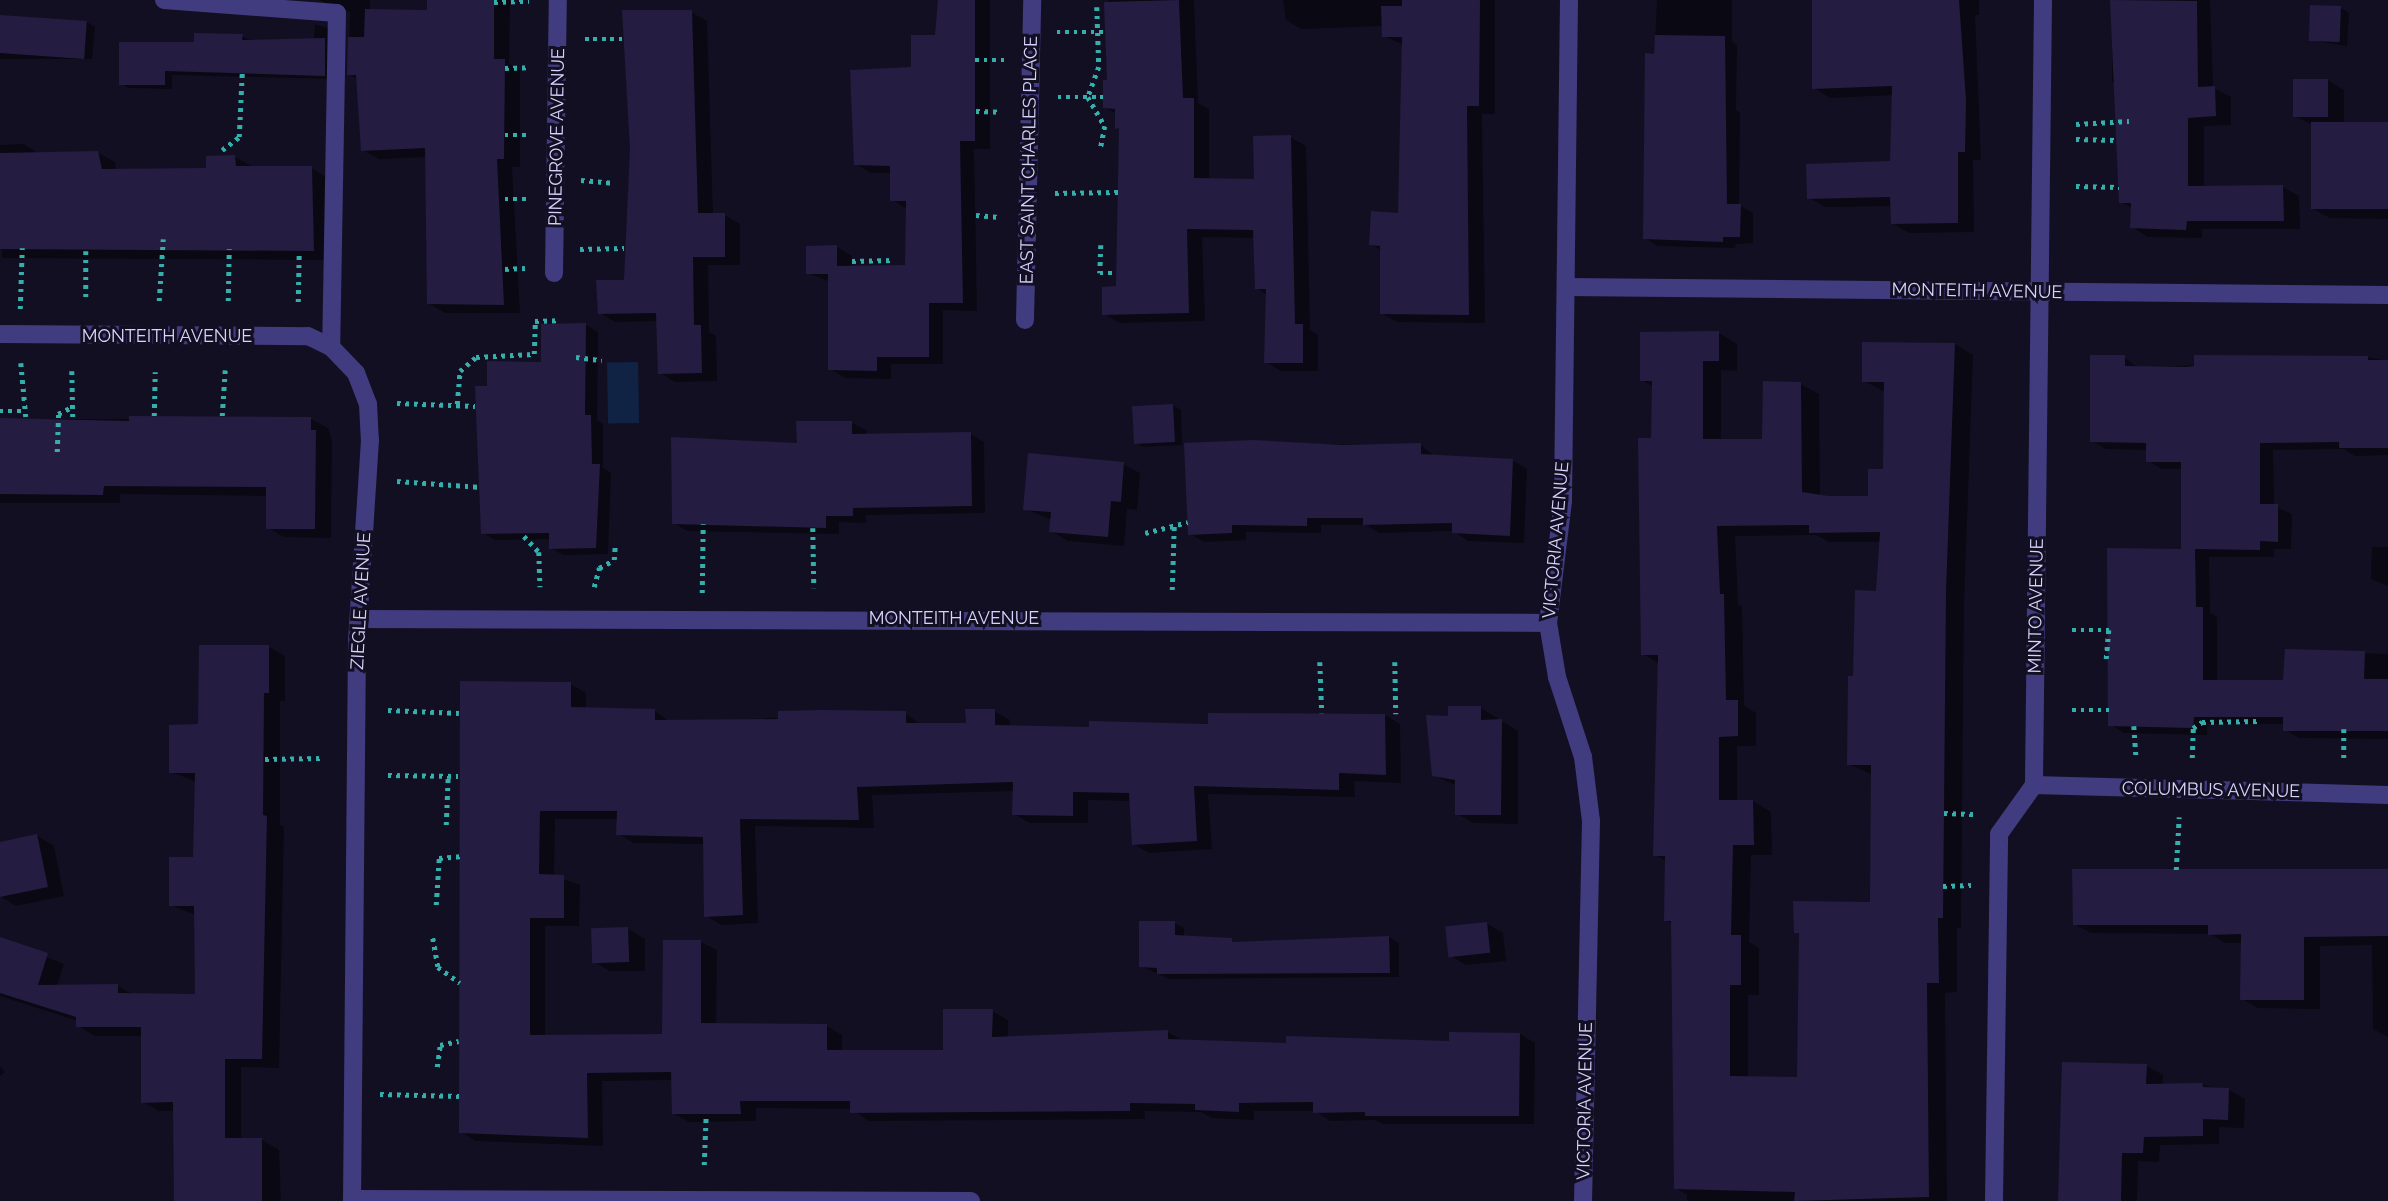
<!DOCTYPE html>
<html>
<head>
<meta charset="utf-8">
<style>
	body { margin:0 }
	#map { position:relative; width:2388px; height:1201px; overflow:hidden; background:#130f22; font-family:Raleway,sans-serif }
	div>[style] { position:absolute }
	.water>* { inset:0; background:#102345; transform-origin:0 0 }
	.shadow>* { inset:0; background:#0007 }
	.building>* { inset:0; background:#251c42; transform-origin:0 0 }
	.path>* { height:4.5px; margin-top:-2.25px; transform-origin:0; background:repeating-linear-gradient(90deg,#34afab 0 3.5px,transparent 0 8.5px) }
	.service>* { height:18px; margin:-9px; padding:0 9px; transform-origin:9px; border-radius:9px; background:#413c7f }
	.minor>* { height:18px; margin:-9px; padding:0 9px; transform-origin:9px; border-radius:9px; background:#413c7f }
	span { translate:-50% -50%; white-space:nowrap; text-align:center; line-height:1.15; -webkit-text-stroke:6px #130f22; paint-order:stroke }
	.street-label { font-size:18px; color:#d8d3fd }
</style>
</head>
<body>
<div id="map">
	<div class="water">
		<div style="left:638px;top:362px;width:61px;height:31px;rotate:89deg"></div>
	</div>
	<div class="shadow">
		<div style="clip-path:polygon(318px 0,370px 0,370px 10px,428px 12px,437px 0,510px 0,509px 64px,520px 70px,520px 167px,512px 167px,520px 313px,445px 313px,428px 303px,427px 157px,379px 159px,362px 150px,358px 80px,349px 74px,350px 12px)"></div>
		<div style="clip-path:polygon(940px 0,990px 0,990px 149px,974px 149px,977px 311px,943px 310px,943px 364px,891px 364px,891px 379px,845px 378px,830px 369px,830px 282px,808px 273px,807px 248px,837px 247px,852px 256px,852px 268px,907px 267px,907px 209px,892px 200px,892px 173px,871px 173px,856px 164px,937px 37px)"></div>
		<div style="clip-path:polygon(1108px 0,1194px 0,1198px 103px,1209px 109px,1209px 180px,1256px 181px,1290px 137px,1306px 146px,1310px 330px,1318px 335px,1318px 371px,1281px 371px,1266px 362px,1267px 295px,1257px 288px,1255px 238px,1202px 237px,1205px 321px,1120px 323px,1104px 314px,1118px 288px,1120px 130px,1117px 114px,1104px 107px,1109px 81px)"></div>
		<div style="clip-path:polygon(1283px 0,1495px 0,1495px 114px,1482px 114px,1485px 323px,1397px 322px,1381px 313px,1382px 251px,1371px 244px,1399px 215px,1404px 45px,1383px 36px,1383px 26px,1301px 29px,1286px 20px)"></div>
		<div style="clip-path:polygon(1657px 0,1732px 0,1732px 42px,1737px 45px,1736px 110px,1740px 113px,1739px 205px,1753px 213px,1753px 243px,1736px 244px,1735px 248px,1658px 246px,1645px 238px)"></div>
		<div style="clip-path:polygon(1814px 0,1979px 0,1979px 15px,1975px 15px,1981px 160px,1973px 160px,1974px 232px,1909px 233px,1892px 223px,1892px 206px,1825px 207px,1809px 198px,1892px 162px,1893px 95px,1830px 98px,1814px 88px)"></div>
		<div style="clip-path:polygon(2112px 0,2210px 0,2213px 88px,2231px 97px,2231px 125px,2204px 126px,2204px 188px,2283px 187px,2299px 196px,2300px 229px,2202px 229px,2202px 238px,2148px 237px,2132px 227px,2132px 208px,2121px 202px,2118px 85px,2112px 81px)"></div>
		<div style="clip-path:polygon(2341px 8px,2349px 13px,2347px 46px,2309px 40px)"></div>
		<div style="clip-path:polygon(691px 12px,707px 21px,713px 215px,724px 215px,740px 224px,740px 265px,708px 265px,709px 332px,716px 336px,717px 381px,675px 382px,660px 373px,658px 321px,615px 322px,600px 313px,626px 281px)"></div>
		<div style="clip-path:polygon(0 19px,87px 22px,95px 27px,92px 59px,0 59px)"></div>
		<div style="clip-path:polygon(315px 24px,333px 30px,332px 79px,172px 75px,172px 89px,128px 88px,121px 84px,195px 44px,242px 36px,250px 40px,314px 40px)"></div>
		<div style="clip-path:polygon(2328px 80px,2344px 90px,2344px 125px,2388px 124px,2388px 219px,2330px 218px,2313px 209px,2313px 125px,2294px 116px)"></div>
		<div style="clip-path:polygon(23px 144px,40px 154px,98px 153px,115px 162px,116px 171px,208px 170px,235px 157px,252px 166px,311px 168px,328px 178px,331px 260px,2px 258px,0 145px)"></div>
		<div style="clip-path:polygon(586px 325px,598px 332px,597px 420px,603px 424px,603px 468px,611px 473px,608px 554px,563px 555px,551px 548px,551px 539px,495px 540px,483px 533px,489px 387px,543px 364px)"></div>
		<div style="clip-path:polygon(evenodd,1719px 333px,1737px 344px,1737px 371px,1721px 370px,1721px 440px,1764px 440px,1800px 384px,1819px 394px,1820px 497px,1869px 498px,1884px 471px,1885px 392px,1864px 381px,1864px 344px,1955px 344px,1973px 355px,1964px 603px,1961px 928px,1957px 928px,1957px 992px,1945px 993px,1947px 1201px,1687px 1201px,1687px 1195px,1676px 1188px,1672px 924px,1666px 920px,1666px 861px,1655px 855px,1660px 664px,1643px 654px,1640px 439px,1653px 440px,1654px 387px,1642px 380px,1719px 333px,1816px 535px,1829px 542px,1881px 542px,1878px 592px,1855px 678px,1849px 764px,1873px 775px,1872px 904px,1796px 932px,1800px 935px,1799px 1078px,1748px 1078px,1748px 995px,1759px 995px,1759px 948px,1749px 942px,1751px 855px,1772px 855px,1771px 812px,1753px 801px,1737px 802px,1737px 746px,1756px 746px,1756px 713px,1744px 706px,1742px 606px,1738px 604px,1735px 536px,1816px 535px)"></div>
		<div style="clip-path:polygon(2124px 357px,2138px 368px,2367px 357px,2388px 361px,2388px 455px,2355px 456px,2344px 449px,2273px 450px,2274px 506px,2292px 514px,2291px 549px,2274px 549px,2274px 557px,2209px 557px,2210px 613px,2217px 617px,2217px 682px,2285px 681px,2286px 651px,2388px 654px,2388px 739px,2299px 738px,2285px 730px,2285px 724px,2207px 724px,2207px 735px,2124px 733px,2110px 724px,2183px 550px,2183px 469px,2162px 469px,2148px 461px,2148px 450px,2106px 449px,2092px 441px)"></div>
		<div style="clip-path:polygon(1173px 405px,1181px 410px,1182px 445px,1143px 447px,1135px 442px)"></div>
		<div style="clip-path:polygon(0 419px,311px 419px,328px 428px,332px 441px,331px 538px,284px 537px,268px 528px,268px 496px,120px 494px,120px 503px,0 503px)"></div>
		<div style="clip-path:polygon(852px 423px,866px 430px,866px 435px,971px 434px,984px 442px,985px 513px,866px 515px,866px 523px,839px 522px,839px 534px,687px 531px,674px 523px,798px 445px)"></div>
		<div style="clip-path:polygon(1420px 444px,1435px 457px,1512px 460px,1527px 469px,1524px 543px,1468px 541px,1453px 531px,1379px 533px,1366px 525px,1321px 525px,1321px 533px,1246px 532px,1246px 540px,1204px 542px,1190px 534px,1186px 445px)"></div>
		<div style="clip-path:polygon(1123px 464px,1140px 473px,1137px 510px,1127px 509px,1124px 546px,1068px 541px,1051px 531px,1052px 520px,1025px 509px)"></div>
		<div style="clip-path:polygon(2372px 547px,2388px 547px,2388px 586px,2371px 579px)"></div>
		<div style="clip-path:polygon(269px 647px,285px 656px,285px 701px,280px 701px,280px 825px,284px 827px,279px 1068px,241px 1067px,241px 1140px,262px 1140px,279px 1150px,281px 1201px,175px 1201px,175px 1111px,159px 1111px,143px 1102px,142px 1036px,95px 1036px,78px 1026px,78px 1021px,0 996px,0 939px,64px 964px,57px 986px,118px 986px,134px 995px,196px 996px,196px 915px,170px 905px,194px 859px,197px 782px,171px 772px,200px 726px)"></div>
		<div style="clip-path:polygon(571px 684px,586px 693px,586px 709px,655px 711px,670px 722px,905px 713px,921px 725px,967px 725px,994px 711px,1010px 720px,1010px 727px,1091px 729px,1385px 715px,1400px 724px,1401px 783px,1354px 781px,1355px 797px,1208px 794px,1212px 849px,1149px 853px,1133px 844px,1131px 801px,1088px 800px,1088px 823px,1030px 823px,1014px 814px,1014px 791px,872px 795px,874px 828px,755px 826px,758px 923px,722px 925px,706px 916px,705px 844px,634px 843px,618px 834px,619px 819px,555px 819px,554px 876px,580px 885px,579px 926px,545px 926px,545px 1037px,664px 1036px,701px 942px,717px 950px,716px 1025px,827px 1026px,842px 1035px,842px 1052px,944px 1052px,992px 1011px,1008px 1020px,1008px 1038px,1168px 1032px,1184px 1041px,1288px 1045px,1451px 1042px,1520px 1034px,1535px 1043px,1534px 1124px,1383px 1124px,1375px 1120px,1330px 1121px,1315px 1111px,1254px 1111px,1254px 1120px,1212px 1118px,1201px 1112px,1145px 1111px,1145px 1119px,868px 1121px,852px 1109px,756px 1108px,756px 1121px,689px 1122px,673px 1113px,673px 1080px,602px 1081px,603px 1146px,476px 1141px,461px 1132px)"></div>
		<div style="clip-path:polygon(1481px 708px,1518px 731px,1518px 824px,1473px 823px,1457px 814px,1457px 786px,1433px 775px)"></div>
		<div style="clip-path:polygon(37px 836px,54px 846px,64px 896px,16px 906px,0 896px,0 844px)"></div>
		<div style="clip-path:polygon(2388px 872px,2388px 1037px,2373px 1029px,2372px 945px,2320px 946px,2320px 1009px,2258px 1008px,2242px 999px,2243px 943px,2226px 943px,2210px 934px,2091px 933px,2074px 924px)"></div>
		<div style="clip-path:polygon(1174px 923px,1184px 928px,1184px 937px,1238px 943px,1389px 937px,1399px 943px,1399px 977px,1169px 979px,1141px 966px)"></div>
		<div style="clip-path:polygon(1486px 923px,1503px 933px,1506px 961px,1466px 965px,1449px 955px)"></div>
		<div style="clip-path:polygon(628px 929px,645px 939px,645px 971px,610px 971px,594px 962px)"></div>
		<div style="clip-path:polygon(0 1066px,5px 1072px,0 1076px)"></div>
		<div style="clip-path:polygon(2147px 1066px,2163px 1075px,2163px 1085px,2202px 1085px,2229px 1090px,2245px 1099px,2244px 1128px,2219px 1127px,2219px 1144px,2160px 1145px,2159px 1162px,2138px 1161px,2137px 1201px,2059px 1201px)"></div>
	</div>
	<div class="building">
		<div style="clip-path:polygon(427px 0,494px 0,494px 59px,505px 59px,504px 159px,497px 159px,504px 305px,427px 304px,425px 148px,361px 151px,356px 75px,347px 75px,348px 37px,364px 37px,365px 9px,427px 10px)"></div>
		<div style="clip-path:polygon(938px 0,975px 0,975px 141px,960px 141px,963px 303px,929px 303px,929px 357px,877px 357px,877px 371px,828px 370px,828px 274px,806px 274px,806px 246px,837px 245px,837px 266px,905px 265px,906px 201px,890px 201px,890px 166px,854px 165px,850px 70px,911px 67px,911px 35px,935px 35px)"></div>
		<div style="clip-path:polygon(1179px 0,1183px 98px,1194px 98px,1194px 178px,1254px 179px,1253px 136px,1291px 135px,1295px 324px,1303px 324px,1303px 363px,1264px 363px,1266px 289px,1255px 289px,1253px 230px,1187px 229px,1189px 313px,1102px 315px,1102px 287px,1116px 286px,1119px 128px,1115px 129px,1115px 109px,1103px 108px,1103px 80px,1107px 80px,1104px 2px)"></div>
		<div style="clip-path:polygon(1402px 0,1480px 0,1479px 106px,1467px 106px,1469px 315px,1380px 314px,1380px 246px,1369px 245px,1371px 211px,1398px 213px,1402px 37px,1382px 37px,1381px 6px,1402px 6px)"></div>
		<div style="clip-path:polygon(1812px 0,1959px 0,1966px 100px,1965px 152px,1958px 152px,1958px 223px,1891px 224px,1890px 197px,1807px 199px,1806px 164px,1890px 161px,1892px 86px,1812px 89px)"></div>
		<div style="clip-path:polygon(2110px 0,2197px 1px,2198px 87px,2215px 86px,2216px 116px,2188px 118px,2188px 186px,2283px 185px,2284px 221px,2187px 221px,2186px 230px,2130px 228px,2131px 203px,2119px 203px)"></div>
		<div style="left:2310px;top:5px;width:31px;height:36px;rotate:2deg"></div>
		<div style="clip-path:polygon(622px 10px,692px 10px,698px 213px,725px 213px,725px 257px,693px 257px,694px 325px,701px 325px,702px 373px,658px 374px,656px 313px,598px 314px,596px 280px,624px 280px,630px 149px)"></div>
		<div style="left:0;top:15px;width:87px;height:38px;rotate:4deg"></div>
		<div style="clip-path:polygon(194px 33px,243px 34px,242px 40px,325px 38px,325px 76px,165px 71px,165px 85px,119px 85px,119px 42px,194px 42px)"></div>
		<div style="clip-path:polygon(1655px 35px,1725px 36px,1727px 204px,1741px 204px,1740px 237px,1723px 237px,1723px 242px,1643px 239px,1645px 53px,1654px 54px)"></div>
		<div style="left:2293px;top:79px;width:35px;height:38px"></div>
		<div style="left:2388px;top:122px;width:87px;height:77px;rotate:90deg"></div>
		<div style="clip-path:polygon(98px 151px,102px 169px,206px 168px,206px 156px,235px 155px,236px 166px,312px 166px,314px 251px,0 249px,0 153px)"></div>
		<div style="clip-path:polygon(586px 323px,585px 415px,591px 415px,592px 464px,600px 464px,596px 548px,549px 549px,549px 533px,481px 534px,475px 386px,487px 386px,487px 361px,541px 362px,541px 324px)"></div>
		<div style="clip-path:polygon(evenodd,1719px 331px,1719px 361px,1703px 361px,1703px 439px,1762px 439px,1763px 381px,1801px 382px,1802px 492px,1828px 496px,1868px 496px,1868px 469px,1883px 469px,1884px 382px,1862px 382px,1862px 342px,1955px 343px,1946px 591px,1943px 918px,1938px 918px,1939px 983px,1927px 983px,1929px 1197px,1794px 1201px,1795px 1192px,1674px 1189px,1671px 921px,1664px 921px,1665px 856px,1653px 856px,1658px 655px,1641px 655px,1638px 438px,1651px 438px,1652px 381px,1640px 381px,1640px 332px,1719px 331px,1809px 525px,1809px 533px,1880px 532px,1876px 591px,1855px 590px,1853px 676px,1848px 676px,1847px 765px,1871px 765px,1870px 902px,1793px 901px,1794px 933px,1799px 933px,1797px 1077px,1730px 1076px,1730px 985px,1741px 985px,1741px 935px,1731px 935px,1733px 845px,1754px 845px,1753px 800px,1719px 800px,1719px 737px,1738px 736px,1738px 700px,1726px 700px,1724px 594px,1720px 594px,1717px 526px,1809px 525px)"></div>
		<div style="clip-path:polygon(2090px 355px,2125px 355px,2125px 366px,2187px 367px,2194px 366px,2194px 355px,2368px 356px,2368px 360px,2388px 360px,2388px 448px,2339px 448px,2339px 442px,2260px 443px,2260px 504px,2278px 504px,2278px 542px,2260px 541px,2260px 550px,2195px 549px,2196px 607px,2203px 607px,2203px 680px,2283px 680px,2285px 649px,2365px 651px,2364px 679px,2388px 679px,2388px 731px,2283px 731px,2283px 717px,2194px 717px,2193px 728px,2108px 726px,2107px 548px,2181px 549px,2181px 462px,2146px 462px,2146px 443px,2090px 442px)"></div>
		<div style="left:1173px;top:404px;width:38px;height:41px;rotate:87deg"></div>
		<div style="clip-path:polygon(129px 416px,311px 417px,311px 430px,316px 430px,315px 529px,266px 529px,266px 487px,104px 486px,103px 495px,0 494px,0 418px,129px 421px)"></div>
		<div style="clip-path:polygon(796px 421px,852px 421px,852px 434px,971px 432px,972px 506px,853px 508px,853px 516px,826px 516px,826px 528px,672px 524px,671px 437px,797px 443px)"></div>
		<div style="clip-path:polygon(1253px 440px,1342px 445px,1421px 443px,1421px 454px,1513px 459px,1510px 536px,1452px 533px,1452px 523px,1363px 525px,1363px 518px,1307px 518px,1307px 526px,1232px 525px,1232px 533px,1188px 535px,1184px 443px)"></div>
		<div style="clip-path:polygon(1028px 453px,1124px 462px,1121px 502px,1111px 501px,1108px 537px,1049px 532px,1051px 512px,1023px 510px)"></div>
		<div style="clip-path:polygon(199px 645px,269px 645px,269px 693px,264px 693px,263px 815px,267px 816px,262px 1059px,225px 1059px,225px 1138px,262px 1138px,262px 1201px,174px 1201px,173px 1102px,141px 1103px,141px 1027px,76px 1027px,76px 1017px,0 993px,0 937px,48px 953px,38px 985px,118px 984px,118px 993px,195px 994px,194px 906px,169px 906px,169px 857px,193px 857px,195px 773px,169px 773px,169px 725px,198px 724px)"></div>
		<div style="clip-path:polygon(460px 681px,571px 682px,571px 707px,655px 709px,655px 720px,778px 719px,778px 711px,822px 710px,906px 711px,906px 723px,966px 723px,965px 709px,995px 709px,995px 725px,1089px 727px,1089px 721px,1208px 724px,1208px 713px,1385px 714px,1386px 775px,1339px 773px,1339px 790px,1194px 786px,1197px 841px,1132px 845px,1129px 793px,1073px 792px,1073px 816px,1012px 815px,1013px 782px,857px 787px,859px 820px,740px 819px,743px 915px,704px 917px,703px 837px,616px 835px,617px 811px,540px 811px,539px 874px,564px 875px,564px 918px,530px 918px,530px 1035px,662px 1034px,663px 940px,701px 940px,701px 1023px,827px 1024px,827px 1050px,943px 1050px,943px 1009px,993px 1009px,992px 1037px,1168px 1030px,1168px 1039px,1286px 1043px,1286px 1036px,1449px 1041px,1449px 1032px,1520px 1033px,1519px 1116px,1365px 1116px,1365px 1112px,1313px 1113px,1313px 1102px,1239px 1103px,1239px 1112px,1195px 1110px,1195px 1104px,1130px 1103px,1130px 1111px,850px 1113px,850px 1101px,740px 1101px,741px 1114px,672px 1114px,671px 1072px,587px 1073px,588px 1138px,459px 1133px)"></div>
		<div style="clip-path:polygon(1448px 706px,1481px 706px,1481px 720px,1502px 719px,1501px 815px,1455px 815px,1455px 780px,1432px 776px,1426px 715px,1448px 716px)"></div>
		<div style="clip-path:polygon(37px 834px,48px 887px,0 897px,0 842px)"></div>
		<div style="clip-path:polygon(2072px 869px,2388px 869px,2388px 936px,2304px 937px,2304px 1000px,2240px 1000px,2241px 934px,2208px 935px,2208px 925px,2073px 925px)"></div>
		<div style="clip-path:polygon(1139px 921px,1175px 921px,1175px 935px,1232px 938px,1232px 942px,1389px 936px,1390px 973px,1157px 974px,1157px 968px,1139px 967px)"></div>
		<div style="left:1487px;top:922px;width:31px;height:42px;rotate:84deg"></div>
		<div style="left:628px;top:927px;width:35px;height:37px;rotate:88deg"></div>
		<div style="clip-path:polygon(2062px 1062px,2147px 1064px,2146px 1084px,2202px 1083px,2203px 1087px,2229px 1088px,2228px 1120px,2203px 1119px,2203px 1136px,2144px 1137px,2143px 1153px,2122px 1153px,2121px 1201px,2058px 1201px)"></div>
	</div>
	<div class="path">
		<div style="left:494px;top:2px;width:35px;rotate:-2deg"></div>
		<div style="left:1097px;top:7px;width:60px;rotate:88.1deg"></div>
		<div style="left:1099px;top:67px;width:32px;rotate:110deg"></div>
		<div style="left:1088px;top:97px;width:34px;rotate:60deg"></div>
		<div style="left:1105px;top:126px;width:21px;rotate:101deg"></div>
		<div style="left:1057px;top:32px;width:48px"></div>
		<div style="left:585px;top:39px;width:37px"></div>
		<div style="left:975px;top:60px;width:30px"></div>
		<div style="left:505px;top:68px;width:24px;rotate:-2deg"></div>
		<div style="left:1058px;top:97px;width:45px"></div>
		<div style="left:976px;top:111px;width:25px;rotate:2deg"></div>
		<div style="left:2076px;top:124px;width:53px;rotate:-3.2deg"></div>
		<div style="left:505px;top:135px;width:23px"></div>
		<div style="left:2076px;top:139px;width:40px;rotate:1.4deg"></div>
		<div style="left:222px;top:150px;width:21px;rotate:-37deg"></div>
		<div style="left:239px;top:137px;width:64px;rotate:-87.3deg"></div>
		<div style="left:581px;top:180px;width:34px;rotate:5deg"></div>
		<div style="left:2076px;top:186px;width:43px;rotate:1.3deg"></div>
		<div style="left:1055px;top:193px;width:63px;rotate:-0.9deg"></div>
		<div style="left:505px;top:199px;width:22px"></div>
		<div style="left:976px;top:215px;width:23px;rotate:5deg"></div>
		<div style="left:1101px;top:245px;width:28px;rotate:92deg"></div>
		<div style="left:1100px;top:273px;width:16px"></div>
		<div style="left:580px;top:249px;width:44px;rotate:-1.3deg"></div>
		<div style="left:86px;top:251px;width:49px;rotate:90deg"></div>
		<div style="left:852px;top:261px;width:41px;rotate:-1.4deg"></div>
		<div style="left:505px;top:269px;width:20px;rotate:-3deg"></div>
		<div style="left:159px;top:301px;width:62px;rotate:-86.3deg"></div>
		<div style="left:228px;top:301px;width:52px;rotate:-88.9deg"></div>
		<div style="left:298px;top:302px;width:50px;rotate:-88.9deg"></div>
		<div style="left:20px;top:309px;width:61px;rotate:-88.1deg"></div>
		<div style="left:576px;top:357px;width:26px;rotate:7deg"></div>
		<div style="left:21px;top:363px;width:54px;rotate:84.7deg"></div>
		<div style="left:72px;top:371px;width:49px;rotate:88.8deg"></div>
		<div style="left:397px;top:403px;width:78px;rotate:2.2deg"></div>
		<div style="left:457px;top:404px;width:33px;rotate:-85deg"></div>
		<div style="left:460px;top:371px;width:21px;rotate:-41deg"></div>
		<div style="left:476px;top:357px;width:58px;rotate:-3deg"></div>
		<div style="left:534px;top:354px;width:33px;rotate:-88deg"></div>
		<div style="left:535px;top:321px;width:23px;rotate:-2deg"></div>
		<div style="left:0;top:411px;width:24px"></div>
		<div style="left:154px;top:416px;width:44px;rotate:-88.7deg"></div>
		<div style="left:222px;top:416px;width:46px;rotate:-86.3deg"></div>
		<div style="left:57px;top:452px;width:38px;rotate:-88deg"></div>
		<div style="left:58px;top:414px;width:16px;rotate:-27deg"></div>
		<div style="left:397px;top:481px;width:84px;rotate:4.1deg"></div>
		<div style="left:813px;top:528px;width:60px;rotate:89deg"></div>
		<div style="left:1145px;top:533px;width:44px;rotate:-14.3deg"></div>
		<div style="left:524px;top:536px;width:22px;rotate:47deg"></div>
		<div style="left:539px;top:552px;width:35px;rotate:88deg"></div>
		<div style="left:594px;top:587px;width:20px;rotate:-75deg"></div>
		<div style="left:599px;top:568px;width:17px;rotate:-28deg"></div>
		<div style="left:614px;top:560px;width:16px;rotate:-86deg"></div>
		<div style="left:1172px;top:590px;width:64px;rotate:-88.2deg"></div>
		<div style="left:702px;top:593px;width:69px;rotate:-89.2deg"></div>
		<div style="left:2072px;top:630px;width:37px"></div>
		<div style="left:2109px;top:630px;width:32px;rotate:95deg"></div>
		<div style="left:1320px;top:662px;width:51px;rotate:87.8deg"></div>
		<div style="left:1395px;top:662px;width:52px;rotate:88.9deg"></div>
		<div style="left:388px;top:710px;width:71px;rotate:2.4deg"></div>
		<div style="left:2072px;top:710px;width:37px"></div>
		<div style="left:2134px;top:726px;width:32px;rotate:86deg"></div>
		<div style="left:2344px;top:729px;width:31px;rotate:90deg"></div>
		<div style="left:2192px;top:758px;width:30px;rotate:-88deg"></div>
		<div style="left:2193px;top:728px;width:11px;rotate:-34deg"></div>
		<div style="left:2202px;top:722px;width:56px;rotate:-1deg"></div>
		<div style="left:265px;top:759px;width:56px;rotate:-1deg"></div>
		<div style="left:388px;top:775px;width:70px;rotate:0.8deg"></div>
		<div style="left:1944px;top:813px;width:34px;rotate:2deg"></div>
		<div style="left:446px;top:825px;width:49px;rotate:-87.7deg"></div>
		<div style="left:2176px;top:870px;width:53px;rotate:-86.8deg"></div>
		<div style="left:1943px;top:886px;width:28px;rotate:-2deg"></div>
		<div style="left:436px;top:905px;width:47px;rotate:-86.3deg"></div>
		<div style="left:439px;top:858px;width:21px;rotate:-5deg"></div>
		<div style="left:433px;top:938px;width:29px;rotate:80deg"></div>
		<div style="left:438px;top:967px;width:27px;rotate:36deg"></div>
		<div style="left:437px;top:1067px;width:22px;rotate:-82deg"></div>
		<div style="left:440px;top:1045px;width:19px;rotate:-12deg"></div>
		<div style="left:380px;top:1094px;width:79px;rotate:1.5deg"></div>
		<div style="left:704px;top:1165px;width:51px;rotate:-87.8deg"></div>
	</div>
	<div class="service">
		<div style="left:164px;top:0;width:173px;rotate:4.3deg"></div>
		<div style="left:337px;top:13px;width:334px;rotate:91deg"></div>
		<div style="left:1994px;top:1201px;width:367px;rotate:-89.2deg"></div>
		<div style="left:1999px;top:834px;width:60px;rotate:-54.5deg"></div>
	</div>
	<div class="minor">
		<div style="left:1569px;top:0;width:501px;rotate:90.69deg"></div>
		<div style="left:1563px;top:501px;width:123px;rotate:97deg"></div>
		<div style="left:1548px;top:623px;width:55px;rotate:80.5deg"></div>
		<div style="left:1557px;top:677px;width:84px;rotate:72deg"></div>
		<div style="left:1583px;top:757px;width:64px;rotate:82.9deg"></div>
		<div style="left:1591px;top:821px;width:380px;rotate:91.2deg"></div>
		<div style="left:2043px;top:0;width:785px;rotate:90.66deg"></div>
		<div style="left:2034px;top:785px;width:354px;rotate:1.6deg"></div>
		<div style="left:554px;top:273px;width:273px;rotate:-89.2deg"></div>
		<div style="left:1566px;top:287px;width:822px;rotate:0.56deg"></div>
		<div style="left:1025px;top:320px;width:320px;rotate:-88.7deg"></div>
		<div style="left:0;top:334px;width:308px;rotate:0.4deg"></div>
		<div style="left:308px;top:336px;width:25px;rotate:26deg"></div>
		<div style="left:331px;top:347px;width:36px;rotate:46deg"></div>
		<div style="left:356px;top:373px;width:33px;rotate:69deg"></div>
		<div style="left:368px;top:404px;width:36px;rotate:87deg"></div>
		<div style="left:370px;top:440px;width:203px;rotate:93.7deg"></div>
		<div style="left:357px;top:643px;width:558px;rotate:90.51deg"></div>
		<div style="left:359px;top:619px;width:1189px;rotate:0.19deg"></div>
		<div style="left:352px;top:1199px;width:619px;rotate:0.19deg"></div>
	</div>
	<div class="street-label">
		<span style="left:557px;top:137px;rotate:-89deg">PINEGROVE AVENUE</span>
		<span style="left:1029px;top:160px;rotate:-89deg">EAST SAINT CHARLES PLACE</span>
		<span style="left:1977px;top:291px;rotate:1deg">MONTEITH AVENUE</span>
		<span style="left:167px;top:336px">MONTEITH AVENUE</span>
		<span style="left:1556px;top:540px;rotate:-85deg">VICTORIA AVENUE</span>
		<span style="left:361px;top:601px;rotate:-87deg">ZIEGLE AVENUE</span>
		<span style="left:2036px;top:606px;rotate:-89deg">MINTO AVENUE</span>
		<span style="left:954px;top:618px">MONTEITH AVENUE</span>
		<span style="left:2211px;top:790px;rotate:1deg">COLUMBUS AVENUE</span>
		<span style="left:1585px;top:1101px;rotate:-89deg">VICTORIA AVENUE</span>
	</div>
</div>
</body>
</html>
